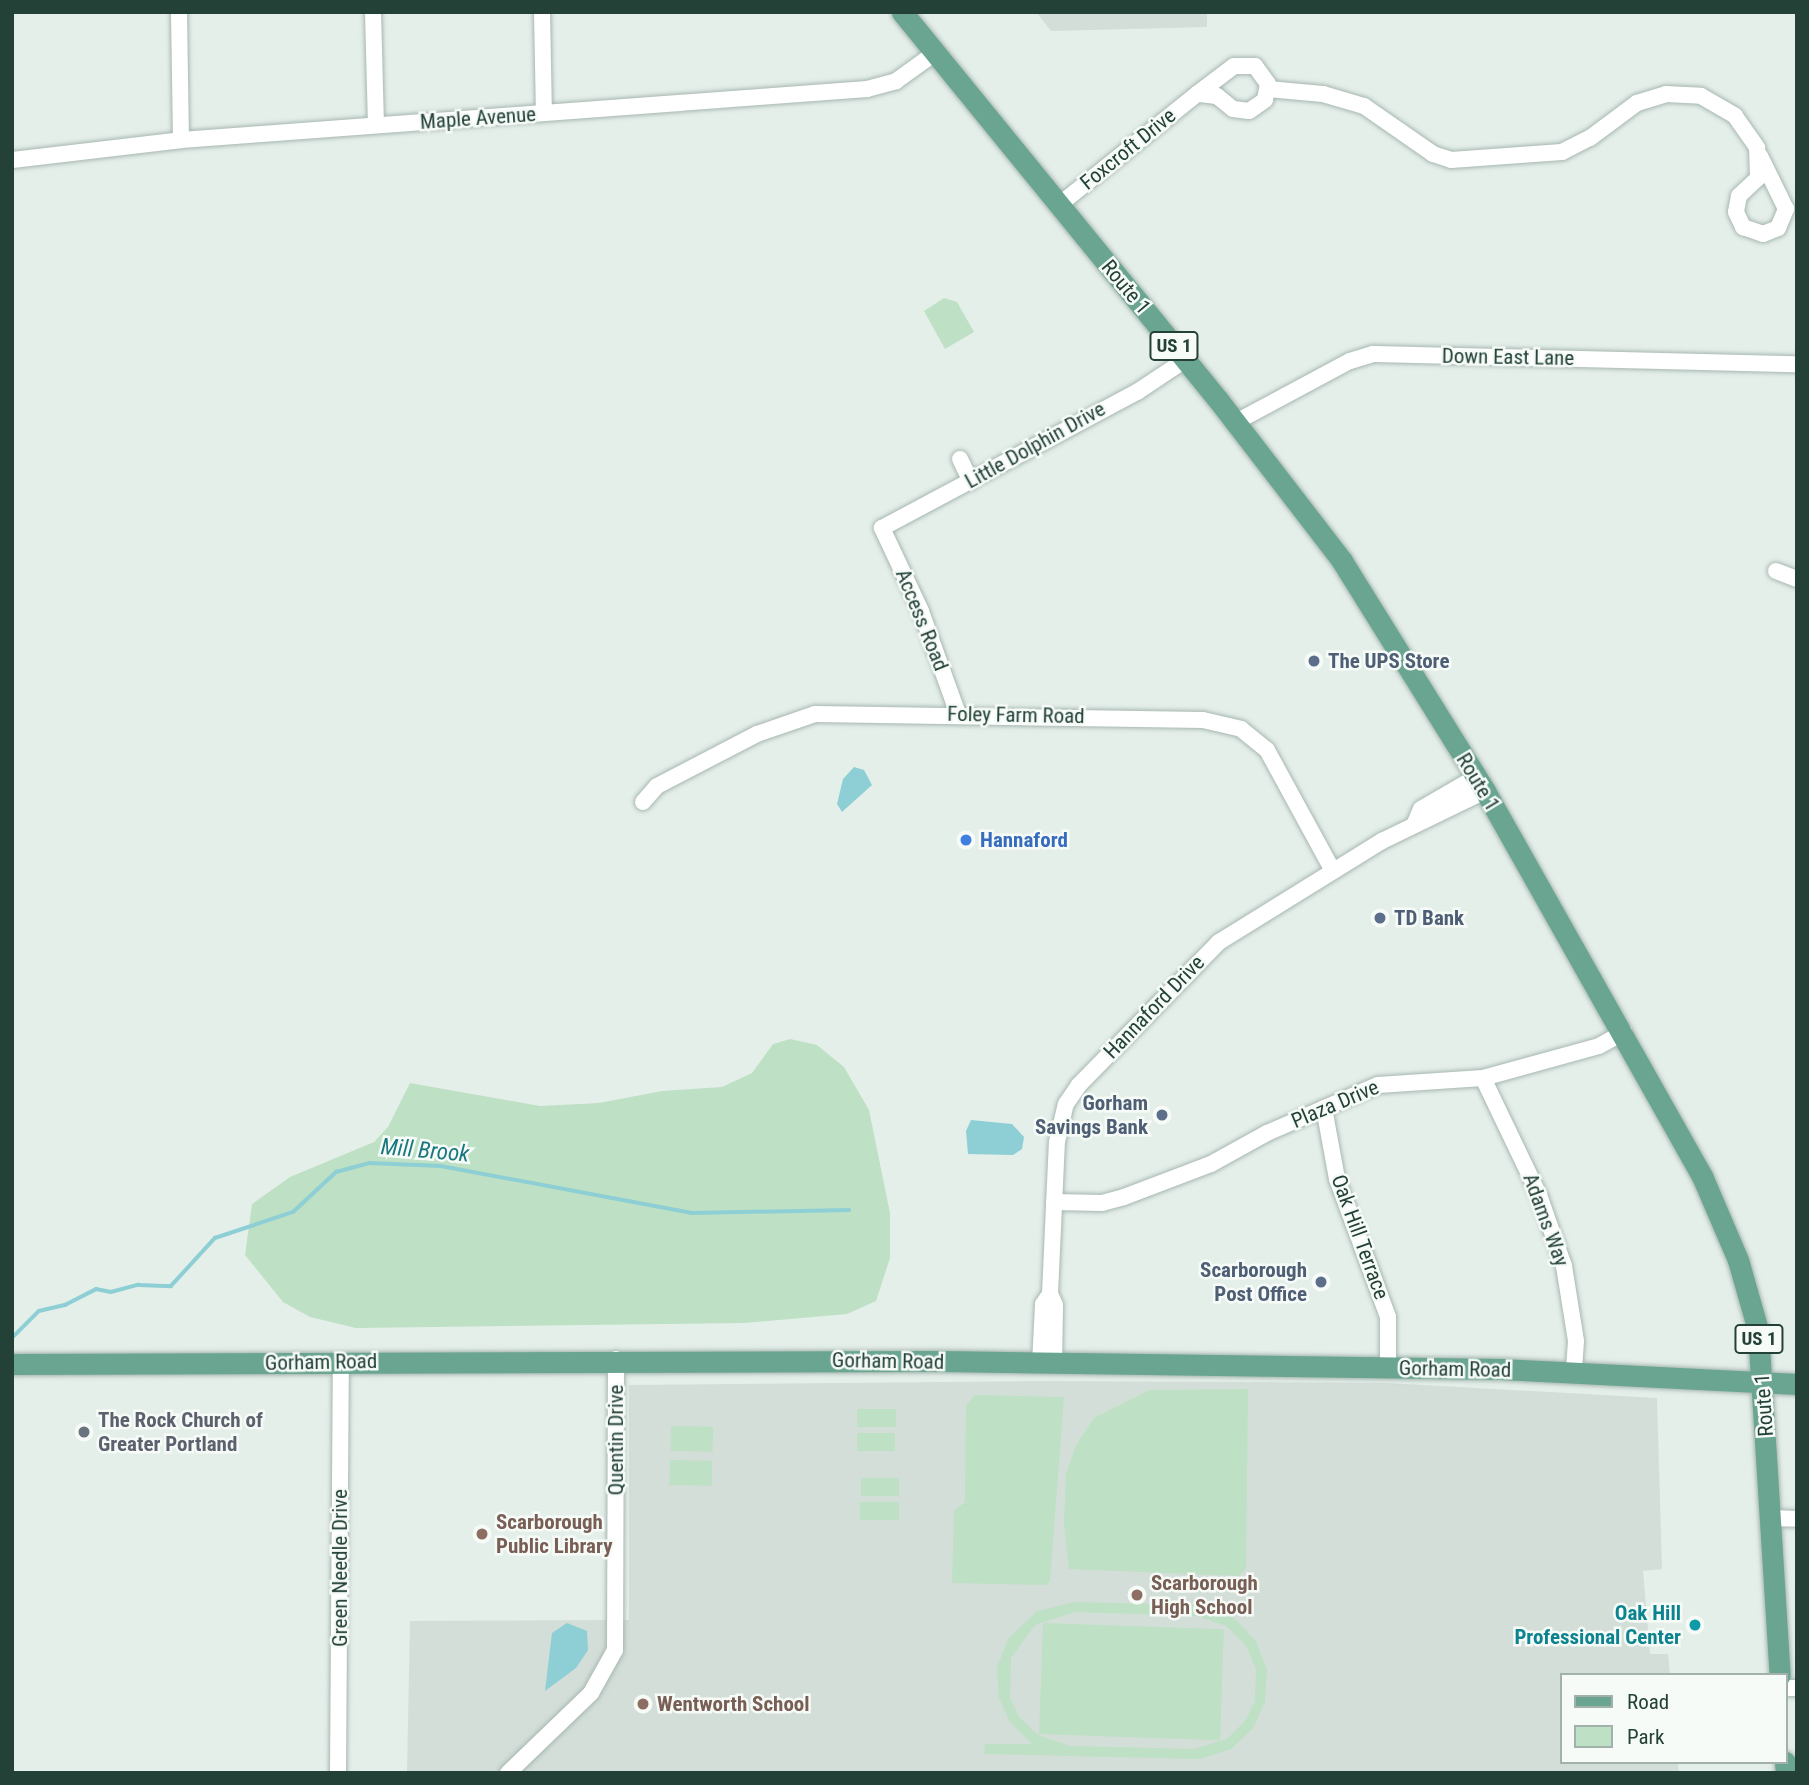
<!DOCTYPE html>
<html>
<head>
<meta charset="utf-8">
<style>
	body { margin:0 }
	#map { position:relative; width:1809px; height:1785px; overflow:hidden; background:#e5efea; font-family:"Roboto Condensed",sans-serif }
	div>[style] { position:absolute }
	.built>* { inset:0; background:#d3ded8 }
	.green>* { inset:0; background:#bee0c4; transform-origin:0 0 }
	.water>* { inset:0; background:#8dcfd4 }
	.stream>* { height:3.5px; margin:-1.75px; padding:0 1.75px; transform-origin:1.75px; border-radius:1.75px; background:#8dcfd4 }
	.roads { filter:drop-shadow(0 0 2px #a7b7b1) drop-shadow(0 0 2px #a7b7b1) }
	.minor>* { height:16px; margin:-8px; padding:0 8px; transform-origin:8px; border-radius:8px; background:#fff }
	.major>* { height:21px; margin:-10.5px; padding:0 10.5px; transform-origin:10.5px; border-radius:10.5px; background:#69a590 }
	.dots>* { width:19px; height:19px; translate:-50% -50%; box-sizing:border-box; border:4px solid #f6fbf8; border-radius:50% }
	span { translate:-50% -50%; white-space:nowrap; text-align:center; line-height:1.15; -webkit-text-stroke:5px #f6fbf8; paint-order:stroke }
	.shield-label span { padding:2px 5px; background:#f6fbf8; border:2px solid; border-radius:5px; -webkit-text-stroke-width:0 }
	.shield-label { font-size:19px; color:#234137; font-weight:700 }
	.street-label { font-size:21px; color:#234137 }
	.service-label { font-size:21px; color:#4e5e75; font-weight:700 }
	.left { translate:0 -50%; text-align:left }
	.right { translate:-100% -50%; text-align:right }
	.shop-label { font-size:21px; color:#366cbe; font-weight:700 }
	.worship-label { font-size:21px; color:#5b616d; font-weight:700 }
	.education-label { font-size:21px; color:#785e54; font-weight:700 }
	.culture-label { font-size:21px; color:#0d838f; font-weight:700 }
	.water-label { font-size:23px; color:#1b777f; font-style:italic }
	.frame { position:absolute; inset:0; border:14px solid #234137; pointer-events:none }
	.legend { position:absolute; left:1560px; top:1673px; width:228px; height:91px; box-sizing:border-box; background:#f6fbf8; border:2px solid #a2b1ab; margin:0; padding:9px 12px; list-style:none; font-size:21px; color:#234137 }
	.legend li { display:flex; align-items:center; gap:14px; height:35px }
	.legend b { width:35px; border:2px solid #a2b1ab }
</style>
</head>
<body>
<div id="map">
	<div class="built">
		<div style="clip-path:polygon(1036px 12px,1207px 12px,1207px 27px,1051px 31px)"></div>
		<div style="clip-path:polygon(1040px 1381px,1387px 1383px,1657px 1398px,1662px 1569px,1643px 1571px,1650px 1654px,1668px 1654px,1670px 1675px,1562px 1675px,1562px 1762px,1678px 1762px,1679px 1773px,407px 1773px,410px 1621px,629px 1620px,629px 1385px)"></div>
	</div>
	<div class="green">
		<div style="clip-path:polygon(944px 298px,957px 302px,974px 332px,945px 349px,924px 311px)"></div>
		<div style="clip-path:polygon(790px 1039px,817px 1045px,844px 1067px,869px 1110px,890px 1213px,890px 1258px,876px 1301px,847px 1314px,744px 1323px,356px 1328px,310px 1317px,283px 1302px,245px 1255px,252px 1204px,290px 1177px,374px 1142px,388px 1127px,410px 1083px,540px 1106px,599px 1103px,662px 1091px,722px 1087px,752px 1073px,773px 1044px)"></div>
		<div style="clip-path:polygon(1248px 1389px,1246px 1568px,1239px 1576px,1069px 1569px,1064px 1524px,1066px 1474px,1076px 1445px,1094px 1418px,1150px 1390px)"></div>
		<div style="clip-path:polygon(975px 1395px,1064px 1397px,1050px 1581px,1046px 1585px,952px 1583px,954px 1511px,965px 1502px,966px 1405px)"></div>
		<div style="left:857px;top:1409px;width:39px;height:18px"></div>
		<div style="left:671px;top:1426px;width:42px;height:25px;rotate:1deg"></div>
		<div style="left:857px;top:1433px;width:38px;height:18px"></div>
		<div style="left:670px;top:1460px;width:42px;height:25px;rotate:1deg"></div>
		<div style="left:861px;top:1478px;width:38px;height:18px"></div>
		<div style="left:860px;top:1502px;width:39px;height:18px"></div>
		<div style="clip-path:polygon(evenodd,1075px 1602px,1200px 1605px,1234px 1618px,1256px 1641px,1267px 1670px,1265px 1702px,1253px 1728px,1231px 1749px,1200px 1759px,984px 1754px,985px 1744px,1032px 1744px,1010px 1722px,999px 1698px,997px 1668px,1008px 1639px,1037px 1611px,1075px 1602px,1075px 1612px,1197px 1616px,1226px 1626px,1246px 1645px,1256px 1669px,1255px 1701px,1245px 1721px,1227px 1739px,1194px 1749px,1070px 1746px,1038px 1735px,1020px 1718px,1010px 1698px,1011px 1658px,1035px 1625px,1075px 1612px)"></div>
		<div style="left:1043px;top:1623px;width:181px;height:111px;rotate:2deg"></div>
	</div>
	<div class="water">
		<div style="clip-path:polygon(854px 767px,864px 770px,872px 785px,842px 812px,837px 804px,843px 779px)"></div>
		<div style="clip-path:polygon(971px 1120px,1012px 1124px,1024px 1137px,1022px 1149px,1013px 1155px,968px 1154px,966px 1131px)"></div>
		<div style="clip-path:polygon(567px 1623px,587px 1631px,588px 1650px,576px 1668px,545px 1691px,552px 1633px)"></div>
	</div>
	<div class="stream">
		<div style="left:12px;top:1338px;width:38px;rotate:-45deg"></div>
		<div style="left:39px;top:1311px;width:27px;rotate:-13deg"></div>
		<div style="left:65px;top:1305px;width:35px;rotate:-27deg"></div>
		<div style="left:96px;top:1289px;width:15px;rotate:11deg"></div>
		<div style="left:111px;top:1292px;width:28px;rotate:-15deg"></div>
		<div style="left:138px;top:1285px;width:33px;rotate:2deg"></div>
		<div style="left:171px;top:1286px;width:65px;rotate:-47.5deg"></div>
		<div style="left:215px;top:1238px;width:82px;rotate:-18.4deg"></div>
		<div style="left:293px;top:1212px;width:59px;rotate:-42.9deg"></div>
		<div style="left:336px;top:1172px;width:34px;rotate:-15deg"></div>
		<div style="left:369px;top:1163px;width:72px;rotate:2.4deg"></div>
		<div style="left:441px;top:1166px;width:254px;rotate:10.6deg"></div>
		<div style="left:691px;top:1213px;width:158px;rotate:-1.1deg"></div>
	</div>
	<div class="roads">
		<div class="minor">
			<div style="left:179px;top:12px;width:128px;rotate:89.1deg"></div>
			<div style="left:373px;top:12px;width:113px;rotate:88.5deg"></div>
			<div style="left:542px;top:12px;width:101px;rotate:88.9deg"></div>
			<div style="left:1268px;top:89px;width:55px;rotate:5.2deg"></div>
			<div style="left:1323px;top:94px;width:43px;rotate:16.3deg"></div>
			<div style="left:1364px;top:106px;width:84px;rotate:34.8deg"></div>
			<div style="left:1433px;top:154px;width:19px;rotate:18deg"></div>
			<div style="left:1451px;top:160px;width:111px;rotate:-4.1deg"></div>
			<div style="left:1562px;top:152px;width:31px;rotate:-27deg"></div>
			<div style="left:1590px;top:138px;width:59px;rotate:-36.7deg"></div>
			<div style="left:1637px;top:103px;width:30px;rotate:-17deg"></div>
			<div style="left:1666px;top:94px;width:35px;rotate:3deg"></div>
			<div style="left:1701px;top:96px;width:39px;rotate:30deg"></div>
			<div style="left:1735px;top:116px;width:39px;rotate:55deg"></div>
			<div style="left:1757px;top:148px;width:30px;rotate:88deg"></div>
			<div style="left:1758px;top:178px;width:26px;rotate:137deg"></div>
			<div style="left:1739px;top:196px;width:16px;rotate:101deg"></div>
			<div style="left:1736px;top:212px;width:17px;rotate:65deg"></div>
			<div style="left:1743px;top:227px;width:21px;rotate:19deg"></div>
			<div style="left:1763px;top:234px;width:16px;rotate:-22deg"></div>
			<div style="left:1778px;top:228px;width:21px;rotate:-67deg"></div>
			<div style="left:1786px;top:209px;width:59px;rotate:-116.1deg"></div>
			<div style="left:12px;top:160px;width:170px;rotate:-6.7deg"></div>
			<div style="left:181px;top:140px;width:688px;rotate:-4.25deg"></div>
			<div style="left:867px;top:89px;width:30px;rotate:-15deg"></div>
			<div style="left:896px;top:81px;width:48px;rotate:-35.7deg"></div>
			<div style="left:1059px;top:205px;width:177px;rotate:-38.8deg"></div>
			<div style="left:1197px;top:94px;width:46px;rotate:-37.1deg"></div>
			<div style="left:1234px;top:66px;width:21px"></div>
			<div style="left:1255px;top:66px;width:22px;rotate:54deg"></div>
			<div style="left:1268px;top:84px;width:16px;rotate:101deg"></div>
			<div style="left:1265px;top:100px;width:19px;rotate:145deg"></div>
			<div style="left:1249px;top:111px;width:16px;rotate:-173deg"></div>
			<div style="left:1233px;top:109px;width:21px;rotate:-141deg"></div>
			<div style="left:1217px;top:96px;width:20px;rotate:-174deg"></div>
			<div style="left:1236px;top:422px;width:129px;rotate:-28.2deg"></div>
			<div style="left:1350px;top:361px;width:24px;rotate:-17deg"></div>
			<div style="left:1373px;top:354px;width:424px;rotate:1.4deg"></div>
			<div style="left:960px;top:459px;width:25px;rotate:64deg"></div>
			<div style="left:1776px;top:571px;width:22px;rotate:21deg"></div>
			<div style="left:958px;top:714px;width:109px;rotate:-109.8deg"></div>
			<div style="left:921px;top:611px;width:92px;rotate:-115.2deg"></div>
			<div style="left:882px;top:528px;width:289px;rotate:-28.1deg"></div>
			<div style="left:1137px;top:392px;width:58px;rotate:-33.7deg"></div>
			<div style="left:643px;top:802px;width:21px;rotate:-49deg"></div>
			<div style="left:657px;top:786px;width:113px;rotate:-27.5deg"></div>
			<div style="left:757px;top:734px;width:61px;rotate:-19deg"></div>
			<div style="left:815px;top:714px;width:388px;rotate:0.9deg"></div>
			<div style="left:1203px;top:720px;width:39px;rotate:13deg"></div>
			<div style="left:1241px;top:729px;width:33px;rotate:39deg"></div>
			<div style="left:1267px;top:750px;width:138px;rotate:61.4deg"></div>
			<div style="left:1415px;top:823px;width:15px;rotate:-67deg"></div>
			<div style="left:1421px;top:809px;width:64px;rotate:-30.2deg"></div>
			<div style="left:1483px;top:1078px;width:130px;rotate:64.4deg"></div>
			<div style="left:1539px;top:1195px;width:75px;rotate:70.6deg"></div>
			<div style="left:1564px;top:1266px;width:76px;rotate:80.9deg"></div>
			<div style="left:1576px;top:1341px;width:31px;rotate:94deg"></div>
			<div style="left:1324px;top:1108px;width:72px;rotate:79.6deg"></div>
			<div style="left:1337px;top:1179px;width:147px;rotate:69.7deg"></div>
			<div style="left:1388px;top:1317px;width:50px;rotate:90deg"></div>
			<div style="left:1054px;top:1202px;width:48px;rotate:1.2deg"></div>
			<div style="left:1102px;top:1203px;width:23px;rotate:-15deg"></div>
			<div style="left:1124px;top:1197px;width:93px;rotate:-20.8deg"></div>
			<div style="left:1211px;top:1164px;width:64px;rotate:-29deg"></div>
			<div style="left:1267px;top:1133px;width:121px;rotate:-23.4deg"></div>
			<div style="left:1378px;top:1085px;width:105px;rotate:-3.8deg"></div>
			<div style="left:1483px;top:1078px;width:120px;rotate:-15.4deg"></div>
			<div style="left:1599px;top:1046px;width:29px;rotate:-29deg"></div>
			<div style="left:1040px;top:1364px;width:60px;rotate:-87.1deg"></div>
			<div style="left:1043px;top:1304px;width:12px;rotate:-55deg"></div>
			<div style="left:1054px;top:1364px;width:59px;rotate:-89deg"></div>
			<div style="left:1055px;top:1305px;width:12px;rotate:-114deg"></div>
			<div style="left:1050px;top:1294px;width:152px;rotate:-87.4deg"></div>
			<div style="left:1057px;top:1142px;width:39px;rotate:-77deg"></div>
			<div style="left:1066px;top:1104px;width:23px;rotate:-56deg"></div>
			<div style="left:1079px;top:1085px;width:200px;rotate:-45.6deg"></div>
			<div style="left:1219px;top:942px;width:192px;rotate:-31.8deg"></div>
			<div style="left:1382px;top:841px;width:114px;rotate:-25.9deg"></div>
			<div style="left:1772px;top:1518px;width:25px;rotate:2deg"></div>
			<div style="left:1786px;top:1688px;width:11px"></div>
			<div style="left:338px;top:1773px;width:411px;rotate:-89.6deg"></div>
			<div style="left:508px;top:1773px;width:115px;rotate:-43.9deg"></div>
			<div style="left:591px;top:1693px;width:49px;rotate:-60.8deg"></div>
			<div style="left:615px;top:1650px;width:291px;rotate:-89.8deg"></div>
		</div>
		<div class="major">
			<div style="left:902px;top:12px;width:502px;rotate:50.82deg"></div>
			<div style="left:1219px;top:401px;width:202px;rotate:52.4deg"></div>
			<div style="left:1342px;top:561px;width:271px;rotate:58.1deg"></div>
			<div style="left:1485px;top:791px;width:442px;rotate:60.6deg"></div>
			<div style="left:1702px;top:1176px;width:91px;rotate:66.8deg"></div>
			<div style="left:1738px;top:1260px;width:73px;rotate:74.1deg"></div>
			<div style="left:1758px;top:1330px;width:346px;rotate:86.4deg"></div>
			<div style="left:12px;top:1364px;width:928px;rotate:-0.19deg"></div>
			<div style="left:940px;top:1361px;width:562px;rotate:0.82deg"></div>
			<div style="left:1502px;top:1369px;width:295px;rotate:2.9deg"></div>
			<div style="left:1785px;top:1762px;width:11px;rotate:85deg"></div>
		</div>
	</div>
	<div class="dots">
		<div style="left:1314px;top:661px;background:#5c6f8a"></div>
		<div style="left:966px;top:840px;background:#3f7fe0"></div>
		<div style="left:1380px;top:918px;background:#5c6f8a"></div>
		<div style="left:1162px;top:1115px;background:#5c6f8a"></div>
		<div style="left:1321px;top:1282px;background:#5c6f8a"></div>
		<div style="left:84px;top:1432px;background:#6b7280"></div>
		<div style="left:482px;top:1534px;background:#8d6e63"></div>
		<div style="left:1137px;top:1595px;background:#8d6e63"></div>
		<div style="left:1695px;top:1625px;background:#0f9aa8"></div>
		<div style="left:643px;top:1704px;background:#8d6e63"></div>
	</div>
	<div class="shield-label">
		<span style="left:1174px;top:346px">US 1</span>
		<span style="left:1759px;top:1339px">US 1</span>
	</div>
	<div class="street-label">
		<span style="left:478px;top:118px;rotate:-4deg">Maple Avenue</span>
		<span style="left:1128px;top:149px;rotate:-39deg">Foxcroft Drive</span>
		<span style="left:1126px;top:287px;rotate:50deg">Route 1</span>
		<span style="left:1508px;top:357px;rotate:1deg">Down East Lane</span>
		<span style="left:1035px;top:445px;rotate:-29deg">Little Dolphin Drive</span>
		<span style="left:922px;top:620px;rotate:68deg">Access Road</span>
		<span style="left:1016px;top:715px;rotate:1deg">Foley Farm Road</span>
		<span style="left:1478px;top:782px;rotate:59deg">Route 1</span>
		<span style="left:1154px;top:1007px;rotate:-46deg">Hannaford Drive</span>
		<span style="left:1335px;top:1104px;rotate:-23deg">Plaza Drive</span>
		<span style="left:1546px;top:1220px;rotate:70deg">Adams Way</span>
		<span style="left:1360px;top:1237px;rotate:70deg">Oak Hill Terrace</span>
		<span style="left:888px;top:1361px;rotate:1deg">Gorham Road</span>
		<span style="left:321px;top:1362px;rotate:-1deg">Gorham Road</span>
		<span style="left:1455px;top:1369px;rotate:1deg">Gorham Road</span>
		<span style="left:1764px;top:1405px;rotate:-94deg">Route 1</span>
		<span style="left:616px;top:1440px;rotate:-90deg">Quentin Drive</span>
		<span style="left:340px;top:1568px;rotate:-90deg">Green Needle Drive</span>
	</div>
	<div class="service-label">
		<span class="left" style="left:1328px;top:661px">The UPS Store</span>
		<span class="left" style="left:1394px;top:918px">TD Bank</span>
		<span class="right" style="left:1148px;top:1115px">Gorham<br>Savings Bank</span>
		<span class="right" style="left:1307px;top:1282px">Scarborough<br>Post Office</span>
	</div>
	<div class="shop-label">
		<span class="left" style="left:980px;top:840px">Hannaford</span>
	</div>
	<div class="worship-label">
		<span class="left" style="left:98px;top:1432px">The Rock Church of<br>Greater Portland</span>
	</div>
	<div class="education-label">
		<span class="left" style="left:496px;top:1534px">Scarborough<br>Public Library</span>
		<span class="left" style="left:1151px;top:1595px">Scarborough<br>High School</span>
		<span class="left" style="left:657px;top:1704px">Wentworth School</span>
	</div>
	<div class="culture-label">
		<span class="right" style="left:1681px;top:1625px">Oak Hill<br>Professional Center</span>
	</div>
	<div class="water-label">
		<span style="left:425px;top:1151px;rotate:5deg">Mill Brook</span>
	</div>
	<div class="frame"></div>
	<ul class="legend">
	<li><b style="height:9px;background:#69a590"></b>Road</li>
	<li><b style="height:19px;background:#bee0c4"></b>Park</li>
	</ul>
</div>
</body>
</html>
